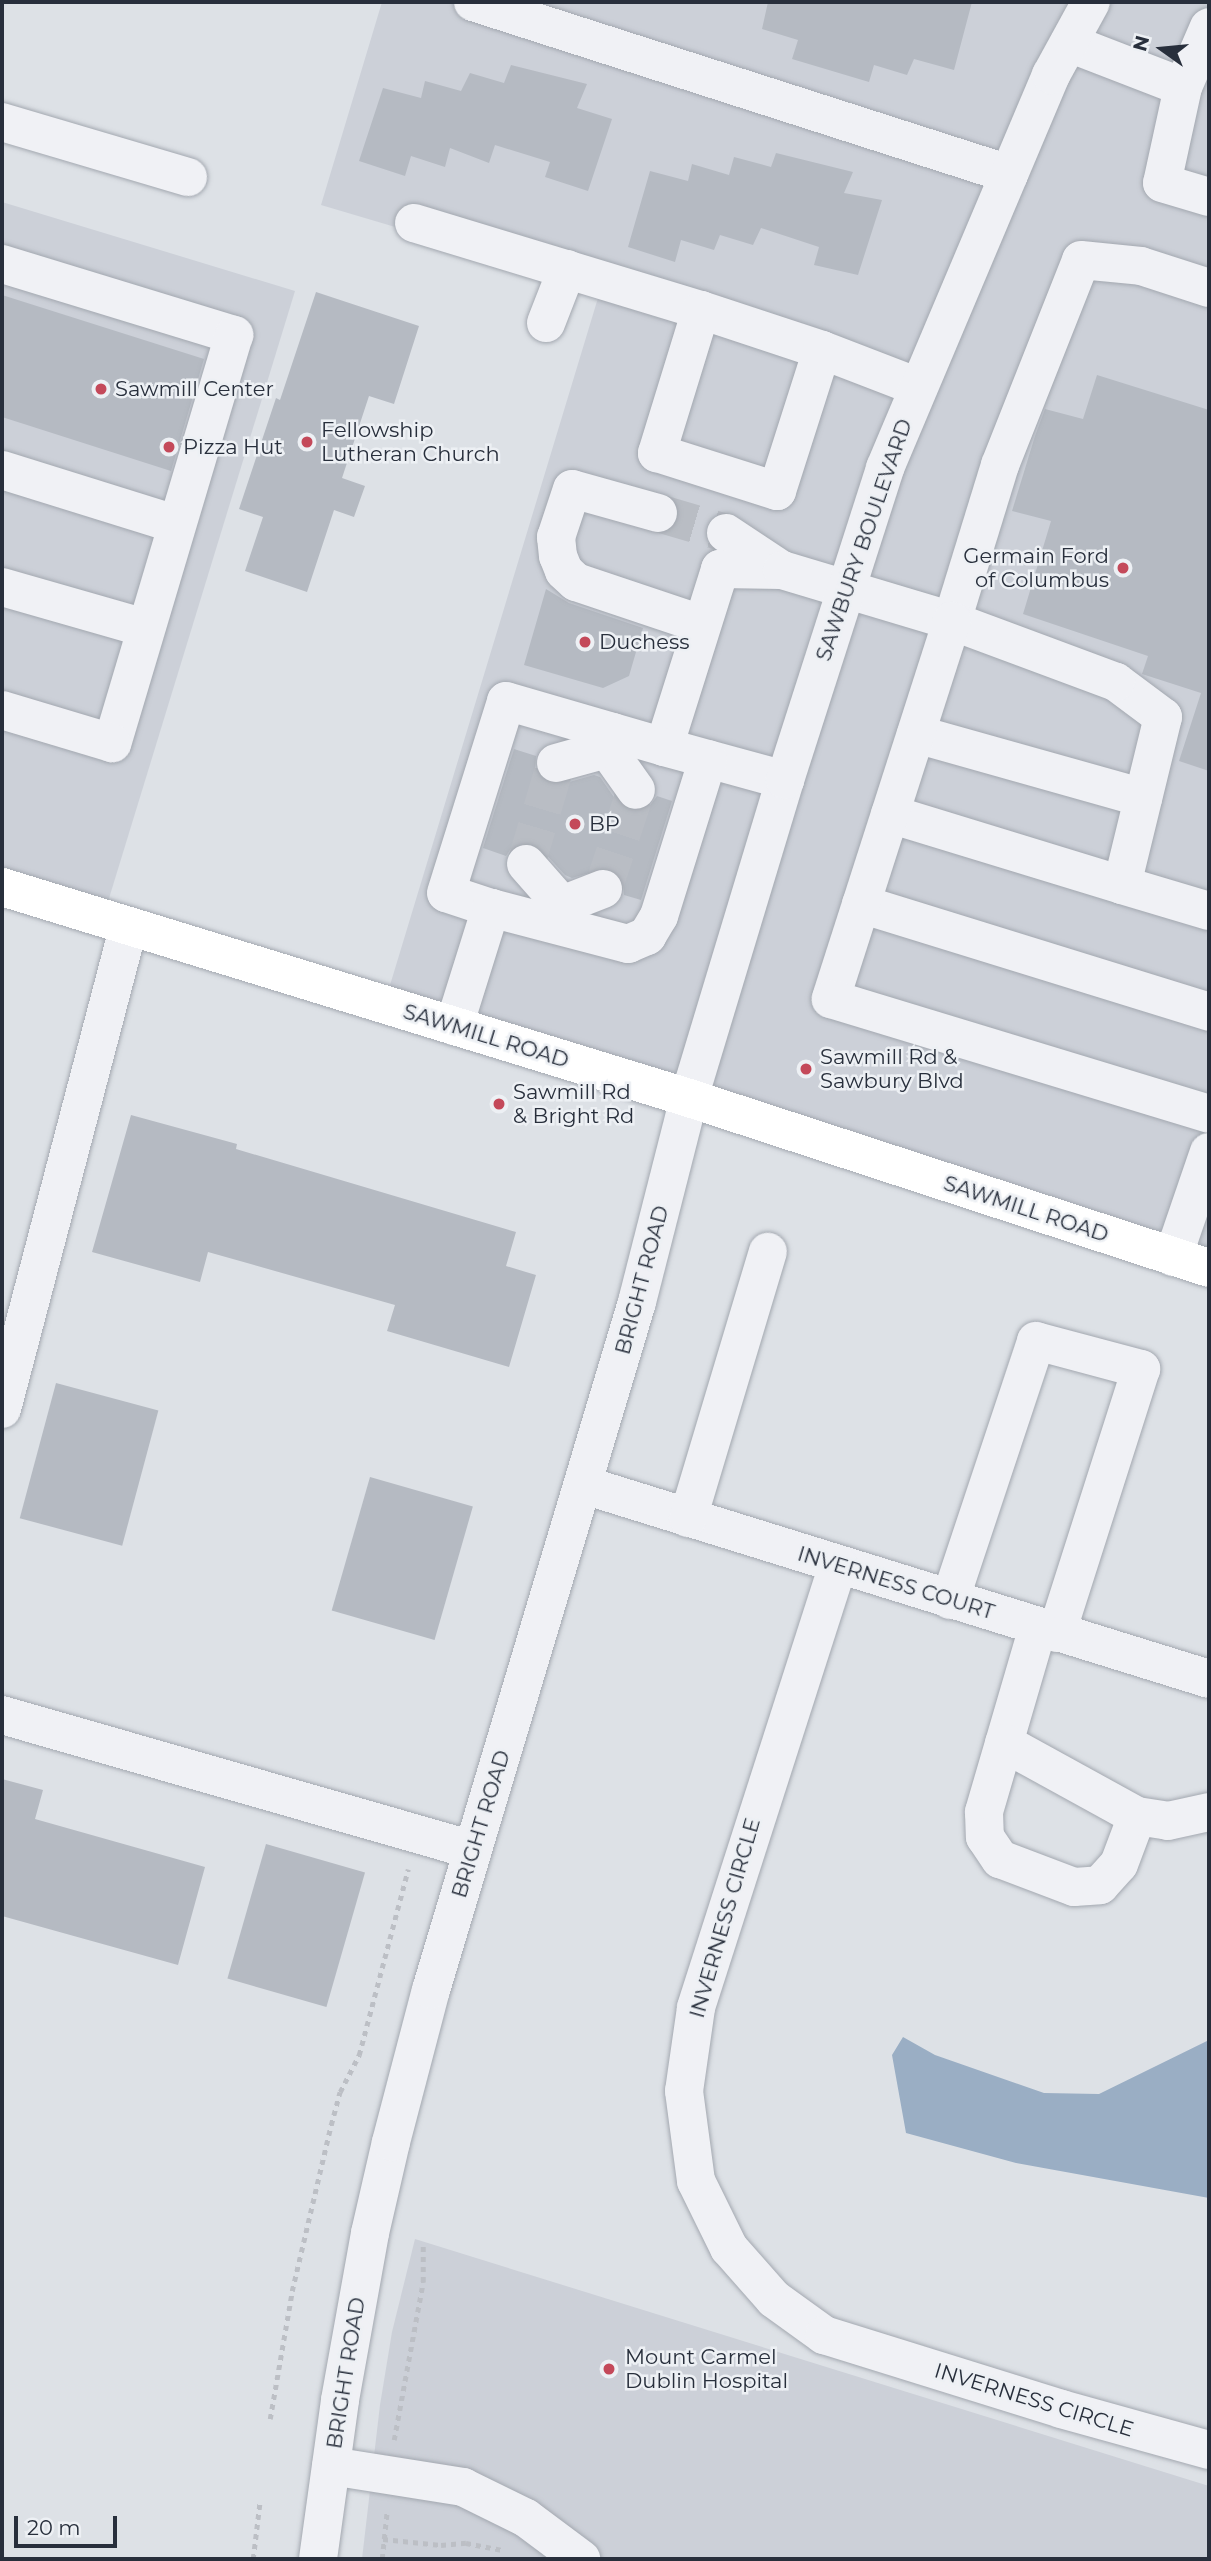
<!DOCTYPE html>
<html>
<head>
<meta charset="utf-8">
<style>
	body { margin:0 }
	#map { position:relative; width:1211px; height:2561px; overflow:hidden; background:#dde1e6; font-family:Montserrat,sans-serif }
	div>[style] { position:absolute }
	.built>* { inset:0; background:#ccd0d8 }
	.water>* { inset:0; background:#9aaec4 }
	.building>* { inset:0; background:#b5bac2; transform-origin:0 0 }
	.minor-tunnel>* { height:38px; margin-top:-19px; transform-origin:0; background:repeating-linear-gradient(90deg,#b9bdc4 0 38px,transparent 0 57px) }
	.path>* { height:4.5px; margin-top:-2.25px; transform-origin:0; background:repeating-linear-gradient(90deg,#bcbfc5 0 5px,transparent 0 10px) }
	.roads { filter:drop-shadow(0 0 2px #a3a8b0) drop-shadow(0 0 2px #a3a8b0) }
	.minor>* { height:38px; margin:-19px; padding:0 19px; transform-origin:19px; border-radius:19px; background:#f0f1f5 }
	.major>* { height:38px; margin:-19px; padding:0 19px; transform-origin:19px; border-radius:19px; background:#fff }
	.dots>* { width:19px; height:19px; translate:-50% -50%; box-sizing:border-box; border:4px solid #edf0f4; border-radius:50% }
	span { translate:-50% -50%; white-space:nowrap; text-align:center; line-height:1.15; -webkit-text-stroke:5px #edf0f4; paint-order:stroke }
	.poi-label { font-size:21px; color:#282f3c }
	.left { translate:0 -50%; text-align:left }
	.right { translate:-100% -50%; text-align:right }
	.street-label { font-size:21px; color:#282f3c }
	.frame { position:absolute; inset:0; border:4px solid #282f3c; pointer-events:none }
	.north { position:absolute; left:1127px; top:14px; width:70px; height:70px; -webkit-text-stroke:5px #edf0f4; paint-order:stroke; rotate:285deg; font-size:19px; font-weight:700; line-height:28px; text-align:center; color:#282f3c }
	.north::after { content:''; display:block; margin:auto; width:24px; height:32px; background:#282f3c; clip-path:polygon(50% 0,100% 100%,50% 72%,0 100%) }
	.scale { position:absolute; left:14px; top:2516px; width:103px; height:32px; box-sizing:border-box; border:4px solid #282f3c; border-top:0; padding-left:9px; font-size:21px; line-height:24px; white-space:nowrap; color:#282f3c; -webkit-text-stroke:5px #edf0f4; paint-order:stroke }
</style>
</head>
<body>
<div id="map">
	<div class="built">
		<div style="clip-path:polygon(382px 2px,1209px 2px,1209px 1268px,384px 1005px,601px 288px,321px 205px)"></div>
		<div style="clip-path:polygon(2px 202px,295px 291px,103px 918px,2px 887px)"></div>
		<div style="clip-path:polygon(415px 2239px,1209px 2486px,1209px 2559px,362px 2559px,380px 2405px,392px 2332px)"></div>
	</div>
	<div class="water">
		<div style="clip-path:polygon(903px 2037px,935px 2055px,1044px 2093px,1099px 2094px,1209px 2040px,1209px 2198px,1016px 2163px,906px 2133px,892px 2055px)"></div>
	</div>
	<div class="building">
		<div style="clip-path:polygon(768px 2px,972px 2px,954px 70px,914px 59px,907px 75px,874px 65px,869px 82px,792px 59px,798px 40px,762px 29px)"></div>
		<div style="clip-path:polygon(511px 65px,587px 84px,577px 108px,612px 119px,588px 191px,545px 177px,550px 162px,495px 145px,489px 163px,450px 148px,445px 167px,411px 156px,405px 176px,359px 161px,383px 88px,421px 98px,425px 81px,461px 91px,470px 73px,504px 83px)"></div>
		<div style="clip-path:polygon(776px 153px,853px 172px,844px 193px,882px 200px,858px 275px,814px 265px,819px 247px,761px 228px,753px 245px,720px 235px,714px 250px,681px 240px,675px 262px,628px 247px,650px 171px,688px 181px,692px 164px,729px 175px,734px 157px,771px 167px)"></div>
		<div style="clip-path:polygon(316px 292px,419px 326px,394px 404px,369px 396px,342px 478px,365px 486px,354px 517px,334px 510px,307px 592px,245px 571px,263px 517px,239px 509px,276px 398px,280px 400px)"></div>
		<div style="clip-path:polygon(2px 295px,204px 359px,171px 471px,2px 417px)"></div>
		<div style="clip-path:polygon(1097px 375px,1209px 410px,1209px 771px,1179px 761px,1201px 693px,1142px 674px,1148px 656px,1023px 614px,1051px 521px,1012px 511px,1035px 436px,1045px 409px,1083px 419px)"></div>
		<div style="clip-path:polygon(546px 589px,569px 603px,643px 628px,629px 676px,603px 688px,524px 665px)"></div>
		<div style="clip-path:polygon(514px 749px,536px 756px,535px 769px,541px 779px,550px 784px,562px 784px,594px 775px,600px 777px,618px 803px,627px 810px,639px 812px,648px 808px,657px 796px,672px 801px,641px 900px,624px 895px,623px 880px,617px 872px,607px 868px,572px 878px,565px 875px,542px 850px,532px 843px,521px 843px,512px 847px,506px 856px,483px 848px)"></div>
		<div style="clip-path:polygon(131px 1115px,237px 1144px,236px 1149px,516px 1232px,506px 1266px,536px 1275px,509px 1367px,387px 1331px,395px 1305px,208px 1252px,200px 1282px,92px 1252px)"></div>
		<div style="left:56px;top:1383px;width:106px;height:140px;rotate:15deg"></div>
		<div style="left:370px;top:1477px;width:107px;height:139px;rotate:16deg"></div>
		<div style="clip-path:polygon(2px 1779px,43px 1790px,35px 1819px,205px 1867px,178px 1965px,2px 1916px)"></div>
		<div style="left:266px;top:1844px;width:103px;height:140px;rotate:16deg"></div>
	</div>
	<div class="minor-tunnel">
		<div style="left:658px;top:513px;width:71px;rotate:16.4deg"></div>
		<div style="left:526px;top:864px;width:105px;rotate:-73.5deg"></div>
		<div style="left:603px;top:889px;width:104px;rotate:-71.6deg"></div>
	</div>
	<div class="path">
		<div style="left:270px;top:2419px;width:130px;rotate:-80.2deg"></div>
		<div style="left:292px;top:2291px;width:171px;rotate:-76.8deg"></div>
		<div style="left:331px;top:2125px;width:34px;rotate:-75deg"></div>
		<div style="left:340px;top:2092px;width:42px;rotate:-62.8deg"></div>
		<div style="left:359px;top:2055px;width:192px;rotate:-75.2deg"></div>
		<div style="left:394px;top:2440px;width:161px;rotate:-79.6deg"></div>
		<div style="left:423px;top:2282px;width:39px;rotate:-90deg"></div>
		<div style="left:383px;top:2539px;width:58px;rotate:5.9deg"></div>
		<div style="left:441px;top:2545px;width:25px;rotate:-5deg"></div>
		<div style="left:466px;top:2543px;width:37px;rotate:11deg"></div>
		<div style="left:253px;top:2559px;width:59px;rotate:-83.2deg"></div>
		<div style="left:382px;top:2559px;width:48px;rotate:-84.1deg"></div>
	</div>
	<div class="roads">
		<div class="minor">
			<div style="left:473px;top:2px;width:563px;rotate:17.79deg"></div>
			<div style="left:1069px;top:43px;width:122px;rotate:21.1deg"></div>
			<div style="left:1183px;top:87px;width:98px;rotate:102.3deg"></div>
			<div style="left:1162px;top:183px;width:49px;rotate:16.6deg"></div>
			<div style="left:1183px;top:87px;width:65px;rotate:-66.6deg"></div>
			<div style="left:2px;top:122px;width:194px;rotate:16.5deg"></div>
			<div style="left:414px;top:223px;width:300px;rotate:16.9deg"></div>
			<div style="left:701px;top:310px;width:127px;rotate:18.3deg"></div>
			<div style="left:822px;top:350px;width:103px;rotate:21.1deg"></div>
			<div style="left:2px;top:264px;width:243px;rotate:17deg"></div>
			<div style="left:234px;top:335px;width:426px;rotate:106.6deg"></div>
			<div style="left:112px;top:743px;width:115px;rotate:-163.3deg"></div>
			<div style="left:701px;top:310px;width:150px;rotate:107.1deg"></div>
			<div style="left:657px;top:453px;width:126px;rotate:17.6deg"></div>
			<div style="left:777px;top:491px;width:148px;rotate:-72.3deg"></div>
			<div style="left:546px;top:323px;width:58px;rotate:-68.7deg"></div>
			<div style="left:2px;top:470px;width:181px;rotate:17.3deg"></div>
			<div style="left:658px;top:513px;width:89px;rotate:-164.4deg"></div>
			<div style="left:572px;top:489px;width:51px;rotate:108.4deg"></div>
			<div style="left:556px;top:537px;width:19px;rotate:84deg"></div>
			<div style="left:558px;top:556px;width:16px;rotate:68deg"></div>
			<div style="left:564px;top:571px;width:16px;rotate:43deg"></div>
			<div style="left:576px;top:582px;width:132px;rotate:18.6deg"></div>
			<div style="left:726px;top:533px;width:67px;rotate:33.5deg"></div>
			<div style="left:2px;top:587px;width:149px;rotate:16deg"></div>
			<div style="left:916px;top:734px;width:236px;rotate:15.7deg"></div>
			<div style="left:607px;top:749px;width:50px;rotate:54.7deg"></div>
			<div style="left:708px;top:759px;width:80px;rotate:15.3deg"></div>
			<div style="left:556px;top:763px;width:53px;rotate:-15.4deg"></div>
			<div style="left:607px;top:749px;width:18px;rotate:-74deg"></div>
			<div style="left:890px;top:814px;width:243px;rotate:17deg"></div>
			<div style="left:526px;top:864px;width:55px;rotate:48.7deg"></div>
			<div style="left:562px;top:905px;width:20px;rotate:108deg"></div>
			<div style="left:861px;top:904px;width:364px;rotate:17.2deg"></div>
			<div style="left:562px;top:905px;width:44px;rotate:-21.3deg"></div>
			<div style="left:491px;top:908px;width:47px;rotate:-161.6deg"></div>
			<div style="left:446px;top:893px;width:201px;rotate:-72.6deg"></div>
			<div style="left:506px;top:701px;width:165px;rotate:16.2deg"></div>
			<div style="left:664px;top:747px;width:187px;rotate:-72.5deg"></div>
			<div style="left:720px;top:569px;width:62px;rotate:0.9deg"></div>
			<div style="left:782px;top:570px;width:177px;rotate:16.7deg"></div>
			<div style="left:952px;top:621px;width:163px;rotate:-72.9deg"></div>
			<div style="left:1000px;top:465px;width:220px;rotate:-68.4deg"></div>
			<div style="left:1081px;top:260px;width:60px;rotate:5.7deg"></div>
			<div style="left:1141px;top:266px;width:71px;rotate:17.9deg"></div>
			<div style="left:1209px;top:911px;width:91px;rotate:-163.4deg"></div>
			<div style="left:1122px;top:885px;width:173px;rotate:-76.3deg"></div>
			<div style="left:1163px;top:717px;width:59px;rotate:-143.3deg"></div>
			<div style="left:1116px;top:682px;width:175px;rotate:-159.6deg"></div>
			<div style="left:952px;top:621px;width:397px;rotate:107.8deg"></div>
			<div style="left:831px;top:999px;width:395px;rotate:16.9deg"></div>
			<div style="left:454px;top:1026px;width:124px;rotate:-72.6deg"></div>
			<div style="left:491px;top:908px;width:142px;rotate:14.7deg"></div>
			<div style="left:628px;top:944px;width:21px;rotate:-23deg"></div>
			<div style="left:647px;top:936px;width:23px;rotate:-59deg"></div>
			<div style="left:659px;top:916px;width:164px;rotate:-72.7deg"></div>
			<div style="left:708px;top:759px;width:46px;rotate:-164.7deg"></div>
			<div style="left:1173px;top:1257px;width:111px;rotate:-71.1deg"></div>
			<div style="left:2px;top:1409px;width:499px;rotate:-75.3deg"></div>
			<div style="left:584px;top:1485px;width:654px;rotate:17.24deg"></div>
			<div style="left:688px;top:1518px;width:278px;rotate:-73.3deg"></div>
			<div style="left:838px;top:1565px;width:465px;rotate:107.8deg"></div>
			<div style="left:696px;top:2008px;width:84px;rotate:98.2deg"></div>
			<div style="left:684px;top:2091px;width:91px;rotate:82.4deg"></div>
			<div style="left:696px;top:2181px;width:75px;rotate:63.8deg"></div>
			<div style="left:729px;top:2248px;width:68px;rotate:48.6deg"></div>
			<div style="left:774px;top:2299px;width:62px;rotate:35.8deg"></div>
			<div style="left:824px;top:2335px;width:248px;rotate:17.3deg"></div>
			<div style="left:1061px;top:2409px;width:154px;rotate:15.5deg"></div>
			<div style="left:950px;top:1600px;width:273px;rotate:-71.6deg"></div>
			<div style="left:1036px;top:1341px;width:109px;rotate:14.9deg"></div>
			<div style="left:1141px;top:1369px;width:277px;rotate:107.7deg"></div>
			<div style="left:1038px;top:1627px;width:193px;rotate:106.3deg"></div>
			<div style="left:984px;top:1812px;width:25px;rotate:88deg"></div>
			<div style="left:985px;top:1837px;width:27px;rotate:56deg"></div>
			<div style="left:1000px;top:1859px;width:79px;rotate:20.7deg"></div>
			<div style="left:1074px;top:1887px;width:26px;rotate:-4deg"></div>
			<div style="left:1100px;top:1885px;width:28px;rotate:-48deg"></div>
			<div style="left:1119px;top:1864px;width:51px;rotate:-69.4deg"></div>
			<div style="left:1137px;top:1816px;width:31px;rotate:9deg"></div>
			<div style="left:1168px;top:1821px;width:42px;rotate:-12.4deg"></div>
			<div style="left:2px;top:1715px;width:490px;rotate:16deg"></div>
			<div style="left:1004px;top:1743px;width:152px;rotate:28.8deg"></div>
			<div style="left:331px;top:2466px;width:134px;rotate:9deg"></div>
			<div style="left:463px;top:2487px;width:70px;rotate:26.2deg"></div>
			<div style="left:526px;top:2518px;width:69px;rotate:36.7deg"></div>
			<div style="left:318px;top:2559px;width:161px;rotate:-82.1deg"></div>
			<div style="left:340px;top:2400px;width:170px;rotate:-79.8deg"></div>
			<div style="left:370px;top:2233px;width:93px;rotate:-77deg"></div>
			<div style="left:391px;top:2142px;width:157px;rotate:-75.3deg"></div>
			<div style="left:431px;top:1990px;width:718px;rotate:-73.33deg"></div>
			<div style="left:637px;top:1302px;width:211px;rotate:-75.7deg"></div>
			<div style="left:689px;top:1098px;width:332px;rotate:-73.2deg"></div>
			<div style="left:785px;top:780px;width:328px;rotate:-72.2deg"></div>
			<div style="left:885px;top:468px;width:427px;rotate:-67.1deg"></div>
			<div style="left:1051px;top:75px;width:83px;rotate:-61.3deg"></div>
		</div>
		<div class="major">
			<div style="left:2px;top:887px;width:719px;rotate:17.07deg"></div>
			<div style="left:689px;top:1098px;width:547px;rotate:18.1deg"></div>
		</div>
	</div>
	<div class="dots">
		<div style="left:101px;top:389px;background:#c4495a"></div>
		<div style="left:307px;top:442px;background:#c4495a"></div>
		<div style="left:169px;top:447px;background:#c4495a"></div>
		<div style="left:1123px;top:568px;background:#c4495a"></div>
		<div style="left:585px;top:642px;background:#c4495a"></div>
		<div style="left:575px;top:824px;background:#c4495a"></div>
		<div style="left:806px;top:1069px;background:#c4495a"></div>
		<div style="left:499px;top:1104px;background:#c4495a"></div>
		<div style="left:609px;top:2369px;background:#c4495a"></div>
	</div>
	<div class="poi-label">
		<span class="left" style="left:115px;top:389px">Sawmill Center</span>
		<span class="left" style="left:321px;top:442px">Fellowship<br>Lutheran Church</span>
		<span class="left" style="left:183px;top:447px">Pizza Hut</span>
		<span class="right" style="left:1109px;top:568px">Germain Ford<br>of Columbus</span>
		<span class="left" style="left:599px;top:642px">Duchess</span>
		<span class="left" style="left:589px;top:824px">BP</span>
		<span class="left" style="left:820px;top:1069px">Sawmill Rd &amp;<br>Sawbury Blvd</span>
		<span class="left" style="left:513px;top:1104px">Sawmill Rd<br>&amp; Bright Rd</span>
		<span class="left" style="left:625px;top:2369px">Mount Carmel<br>Dublin Hospital</span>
	</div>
	<div class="street-label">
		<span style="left:864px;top:540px;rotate:-71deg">SAWBURY BOULEVARD</span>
		<span style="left:486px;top:1036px;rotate:17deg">SAWMILL ROAD</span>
		<span style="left:1026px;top:1209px;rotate:18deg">SAWMILL ROAD</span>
		<span style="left:642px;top:1280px;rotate:-75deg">BRIGHT ROAD</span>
		<span style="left:896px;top:1583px;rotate:17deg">INVERNESS COURT</span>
		<span style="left:481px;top:1824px;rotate:-73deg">BRIGHT ROAD</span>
		<span style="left:725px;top:1918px;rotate:-74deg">INVERNESS CIRCLE</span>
		<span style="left:346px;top:2373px;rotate:-81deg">BRIGHT ROAD</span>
		<span style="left:1034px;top:2400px;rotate:17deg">INVERNESS CIRCLE</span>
	</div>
	<div class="frame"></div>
	<div class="north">N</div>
	<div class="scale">20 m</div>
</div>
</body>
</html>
